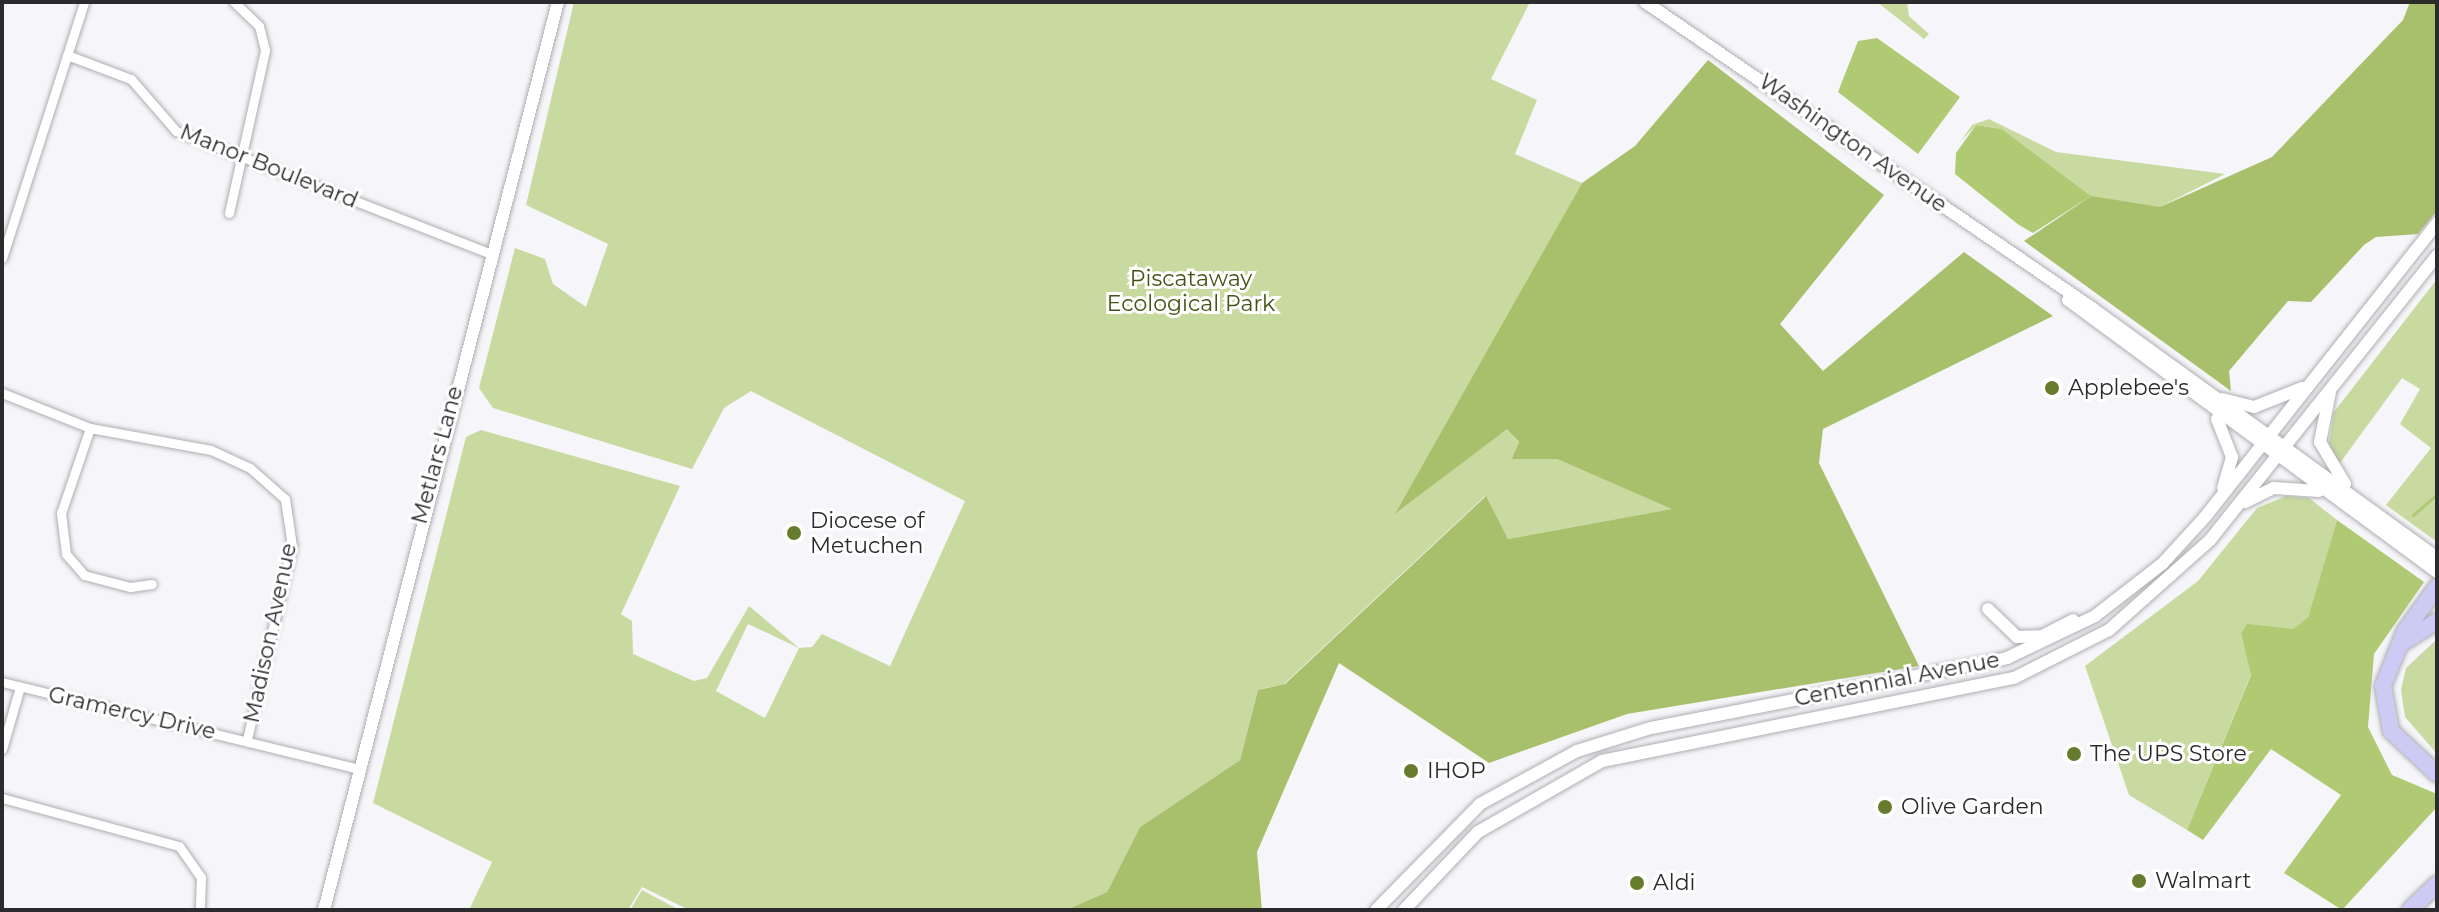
<!DOCTYPE html>
<html>
<head>
<meta charset="utf-8">
<style>
	body { margin:0 }
	#map { position:relative; width:2439px; height:912px; overflow:hidden; background:#f6f6fa; font-family:Montserrat,sans-serif }
	div>[style] { position:absolute }
	.green>* { inset:0; background:#c8daa0 }
	.forest>* { inset:0; background:#a8c06b }
	.water>* { inset:0; background:#b0c973 }
	.stream>* { height:3px; margin:-1.5px; padding:0 1.5px; transform-origin:1.5px; border-radius:1.5px; background:#b0c973 }
	.roads { filter:drop-shadow(0 0 2px #aeaeb2) drop-shadow(0 0 2px #aeaeb2) }
	.street>* { height:9px; margin:-4.5px; padding:0 4.5px; transform-origin:4.5px; border-radius:4.5px; background:#fff }
	.secondary>* { height:12px; margin:-6px; padding:0 6px; transform-origin:6px; border-radius:6px; background:#fff }
	.highway>* { height:16px; margin:-8px; padding:0 8px; transform-origin:8px; border-radius:8px; background:#cdcaf4 }
	.dots>* { width:22px; height:22px; translate:-50% -50%; box-sizing:border-box; border:4px solid #fff; border-radius:50% }
	span { translate:-50% -50%; white-space:nowrap; text-align:center; line-height:1.15; -webkit-text-stroke:6px #fff; paint-order:stroke }
	.street-label { font-size:22px; color:#2b2b2d }
	.park-label { font-size:22px; color:#435315 }
	.poi-label { font-size:22px; color:#2b2b2d }
	.left { translate:0 -50%; text-align:left }
	.frame { position:absolute; inset:0; border:4px solid #2b2b2d; pointer-events:none }
</style>
</head>
<body>
<div id="map">
	<div class="green">
		<div style="clip-path:polygon(evenodd,574px 2px,1530px 2px,1491px 79px,1537px 100px,1515px 154px,1582px 183px,1398px 512px,1507px 428px,1519px 443px,1513px 459px,1557px 459px,1673px 509px,1508px 539px,1485px 496px,1284px 684px,1258px 690px,1240px 760px,1140px 827px,1107px 892px,1066px 910px,689px 910px,642px 887px,628px 910px,469px 910px,492px 862px,373px 803px,466px 437px,481px 430px,680px 486px,621px 614px,632px 621px,633px 654px,694px 681px,707px 678px,749px 606px,799px 648px,812px 647px,822px 634px,890px 666px,965px 501px,751px 391px,724px 408px,692px 469px,493px 408px,479px 388px,515px 248px,545px 259px,553px 284px,586px 307px,608px 244px,526px 205px,574px 2px,748px 624px,799px 648px,765px 718px,716px 691px,748px 624px)"></div>
		<div style="clip-path:polygon(1877px 2px,1907px 2px,1909px 16px,1929px 34px,1924px 39px)"></div>
		<div style="clip-path:polygon(1989px 119px,2056px 152px,2225px 174px,2160px 207px,2117px 205px,2091px 196px,2002px 129px,1976px 125px,1961px 141px,1972px 125px)"></div>
		<div style="clip-path:polygon(2437px 279px,2437px 542px,2386px 505px,2431px 448px,2400px 424px,2420px 389px,2402px 378px,2337px 467px,2329px 443px,2334px 412px)"></div>
		<div style="clip-path:polygon(2286px 496px,2309px 498px,2337px 520px,2308px 617px,2293px 629px,2241px 634px,2251px 674px,2187px 830px,2129px 795px,2085px 666px,2198px 581px,2257px 508px)"></div>
		<div style="clip-path:polygon(2437px 639px,2437px 754px,2405px 717px,2401px 690px,2406px 668px)"></div>
		<div style="clip-path:polygon(642px 890px,679px 910px,630px 910px)"></div>
	</div>
	<div class="forest">
		<div style="clip-path:polygon(2410px 2px,2437px 2px,2437px 211px,2418px 234px,2376px 237px,2364px 245px,2311px 302px,2288px 301px,2229px 371px,2231px 391px,2024px 241px,2091px 196px,2160px 207px,2272px 157px,2403px 20px)"></div>
		<div style="clip-path:polygon(1708px 60px,1884px 195px,1780px 324px,1823px 371px,1964px 252px,2053px 316px,1823px 429px,1819px 463px,1919px 666px,1627px 714px,1489px 763px,1339px 663px,1257px 852px,1262px 910px,1066px 910px,1107px 892px,1140px 827px,1240px 760px,1258px 690px,1285px 684px,1486px 496px,1508px 539px,1672px 509px,1557px 459px,1512px 459px,1519px 442px,1507px 429px,1395px 514px,1582px 183px,1635px 146px)"></div>
	</div>
	<div class="water">
		<div style="clip-path:polygon(1877px 38px,1960px 97px,1918px 154px,1838px 92px,1858px 41px)"></div>
		<div style="clip-path:polygon(1976px 125px,2002px 129px,2091px 196px,2033px 233px,2019px 225px,1955px 174px,1956px 153px)"></div>
		<div style="clip-path:polygon(2337px 520px,2424px 582px,2374px 654px,2368px 727px,2392px 775px,2437px 794px,2437px 807px,2342px 910px,2284px 873px,2341px 795px,2271px 749px,2203px 840px,2187px 830px,2251px 675px,2241px 634px,2247px 624px,2293px 629px,2308px 617px)"></div>
	</div>
	<div class="stream">
		<div style="left:2413px;top:515px;width:32px;rotate:-41deg"></div>
	</div>
	<div class="roads">
		<div class="street">
			<div style="left:67px;top:55px;width:68px;rotate:20.6deg"></div>
			<div style="left:131px;top:79px;width:69px;rotate:49.1deg"></div>
			<div style="left:176px;top:131px;width:336px;rotate:21.3deg"></div>
			<div style="left:229px;top:213px;width:167px;rotate:-77.5deg"></div>
			<div style="left:265px;top:50px;width:25px;rotate:-104deg"></div>
			<div style="left:259px;top:26px;width:35px;rotate:-136deg"></div>
			<div style="left:2px;top:258px;width:269px;rotate:-72.2deg"></div>
			<div style="left:2px;top:393px;width:95px;rotate:21.7deg"></div>
			<div style="left:90px;top:428px;width:123px;rotate:10.3deg"></div>
			<div style="left:211px;top:450px;width:43px;rotate:24.8deg"></div>
			<div style="left:250px;top:468px;width:47px;rotate:41.5deg"></div>
			<div style="left:285px;top:499px;width:48px;rotate:81.5deg"></div>
			<div style="left:292px;top:546px;width:198px;rotate:103.1deg"></div>
			<div style="left:90px;top:428px;width:90px;rotate:108.8deg"></div>
			<div style="left:61px;top:513px;width:41px;rotate:83deg"></div>
			<div style="left:66px;top:554px;width:28px;rotate:49deg"></div>
			<div style="left:84px;top:575px;width:48px;rotate:14.6deg"></div>
			<div style="left:130px;top:587px;width:22px;rotate:-8deg"></div>
			<div style="left:2px;top:682px;width:364px;rotate:13.7deg"></div>
			<div style="left:2px;top:749px;width:65px;rotate:-73.8deg"></div>
			<div style="left:2px;top:798px;width:183px;rotate:15.2deg"></div>
			<div style="left:179px;top:846px;width:38px;rotate:55deg"></div>
			<div style="left:201px;top:877px;width:33px;rotate:92deg"></div>
		</div>
		<div class="secondary">
			<div style="left:1645px;top:2px;width:542px;rotate:34.39deg"></div>
			<div style="left:2092px;top:308px;width:426px;rotate:35.9deg"></div>
			<div style="left:2068px;top:300px;width:458px;rotate:36.4deg"></div>
			<div style="left:2330px;top:392px;width:51px;rotate:101.3deg"></div>
			<div style="left:2320px;top:442px;width:49px;rotate:59.2deg"></div>
			<div style="left:2222px;top:399px;width:33px;rotate:14deg"></div>
			<div style="left:2254px;top:407px;width:52px;rotate:-21.6deg"></div>
			<div style="left:2217px;top:419px;width:41px;rotate:68.5deg"></div>
			<div style="left:2232px;top:457px;width:32px;rotate:106deg"></div>
			<div style="left:2245px;top:502px;width:32px;rotate:-26deg"></div>
			<div style="left:2274px;top:488px;width:45px;rotate:3.8deg"></div>
			<div style="left:1988px;top:609px;width:40px;rotate:44deg"></div>
			<div style="left:2017px;top:637px;width:25px;rotate:-2deg"></div>
			<div style="left:2042px;top:636px;width:35px;rotate:-27deg"></div>
			<div style="left:324px;top:910px;width:938px;rotate:-75.55deg"></div>
			<div style="left:1376px;top:910px;width:148px;rotate:-45.5deg"></div>
			<div style="left:1480px;top:804px;width:111px;rotate:-28.7deg"></div>
			<div style="left:1577px;top:751px;width:77px;rotate:-17.3deg"></div>
			<div style="left:1651px;top:728px;width:363px;rotate:-11.1deg"></div>
			<div style="left:2007px;top:658px;width:98px;rotate:-25.5deg"></div>
			<div style="left:2095px;top:616px;width:86px;rotate:-37.9deg"></div>
			<div style="left:2163px;top:563px;width:62px;rotate:-47.6deg"></div>
			<div style="left:2205px;top:517px;width:375px;rotate:-51.7deg"></div>
			<div style="left:1404px;top:910px;width:108px;rotate:-46.5deg"></div>
			<div style="left:1478px;top:832px;width:143px;rotate:-29.8deg"></div>
			<div style="left:1602px;top:761px;width:420px;rotate:-11.4deg"></div>
			<div style="left:2014px;top:678px;width:106px;rotate:-26.8deg"></div>
			<div style="left:2109px;top:630px;width:135px;rotate:-41.7deg"></div>
			<div style="left:2210px;top:540px;width:364px;rotate:-51.4deg"></div>
		</div>
		<div class="highway">
			<div style="left:2437px;top:587px;width:54px;rotate:126deg"></div>
			<div style="left:2405px;top:631px;width:59px;rotate:111.8deg"></div>
			<div style="left:2383px;top:686px;width:46px;rotate:79.9deg"></div>
			<div style="left:2391px;top:731px;width:63px;rotate:43.1deg"></div>
			<div style="left:2402px;top:643px;width:41px;rotate:-32.2deg"></div>
			<div style="left:2410px;top:910px;width:37px;rotate:-44deg"></div>
		</div>
	</div>
	<div class="dots">
		<div style="left:2052px;top:388px;background:#677b2c"></div>
		<div style="left:794px;top:533px;background:#677b2c"></div>
		<div style="left:2074px;top:754px;background:#677b2c"></div>
		<div style="left:1411px;top:771px;background:#677b2c"></div>
		<div style="left:1885px;top:807px;background:#677b2c"></div>
		<div style="left:2139px;top:881px;background:#677b2c"></div>
		<div style="left:1637px;top:883px;background:#677b2c"></div>
	</div>
	<div class="street-label">
		<span style="left:1853px;top:143px;rotate:35deg">Washington Avenue</span>
		<span style="left:269px;top:166px;rotate:22deg">Manor Boulevard</span>
		<span style="left:437px;top:455px;rotate:-75deg">Metlars Lane</span>
		<span style="left:270px;top:633px;rotate:-78deg">Madison Avenue</span>
		<span style="left:1897px;top:679px;rotate:-11deg">Centennial Avenue</span>
		<span style="left:132px;top:713px;rotate:13deg">Gramercy Drive</span>
	</div>
	<div class="park-label">
		<span style="left:1191px;top:291px">Piscataway<br>Ecological Park</span>
	</div>
	<div class="poi-label">
		<span class="left" style="left:2068px;top:388px">Applebee's</span>
		<span class="left" style="left:810px;top:533px">Diocese of<br>Metuchen</span>
		<span class="left" style="left:2090px;top:754px">The UPS Store</span>
		<span class="left" style="left:1427px;top:771px">IHOP</span>
		<span class="left" style="left:1901px;top:807px">Olive Garden</span>
		<span class="left" style="left:2155px;top:881px">Walmart</span>
		<span class="left" style="left:1653px;top:883px">Aldi</span>
	</div>
	<div class="frame"></div>
</div>
</body>
</html>
